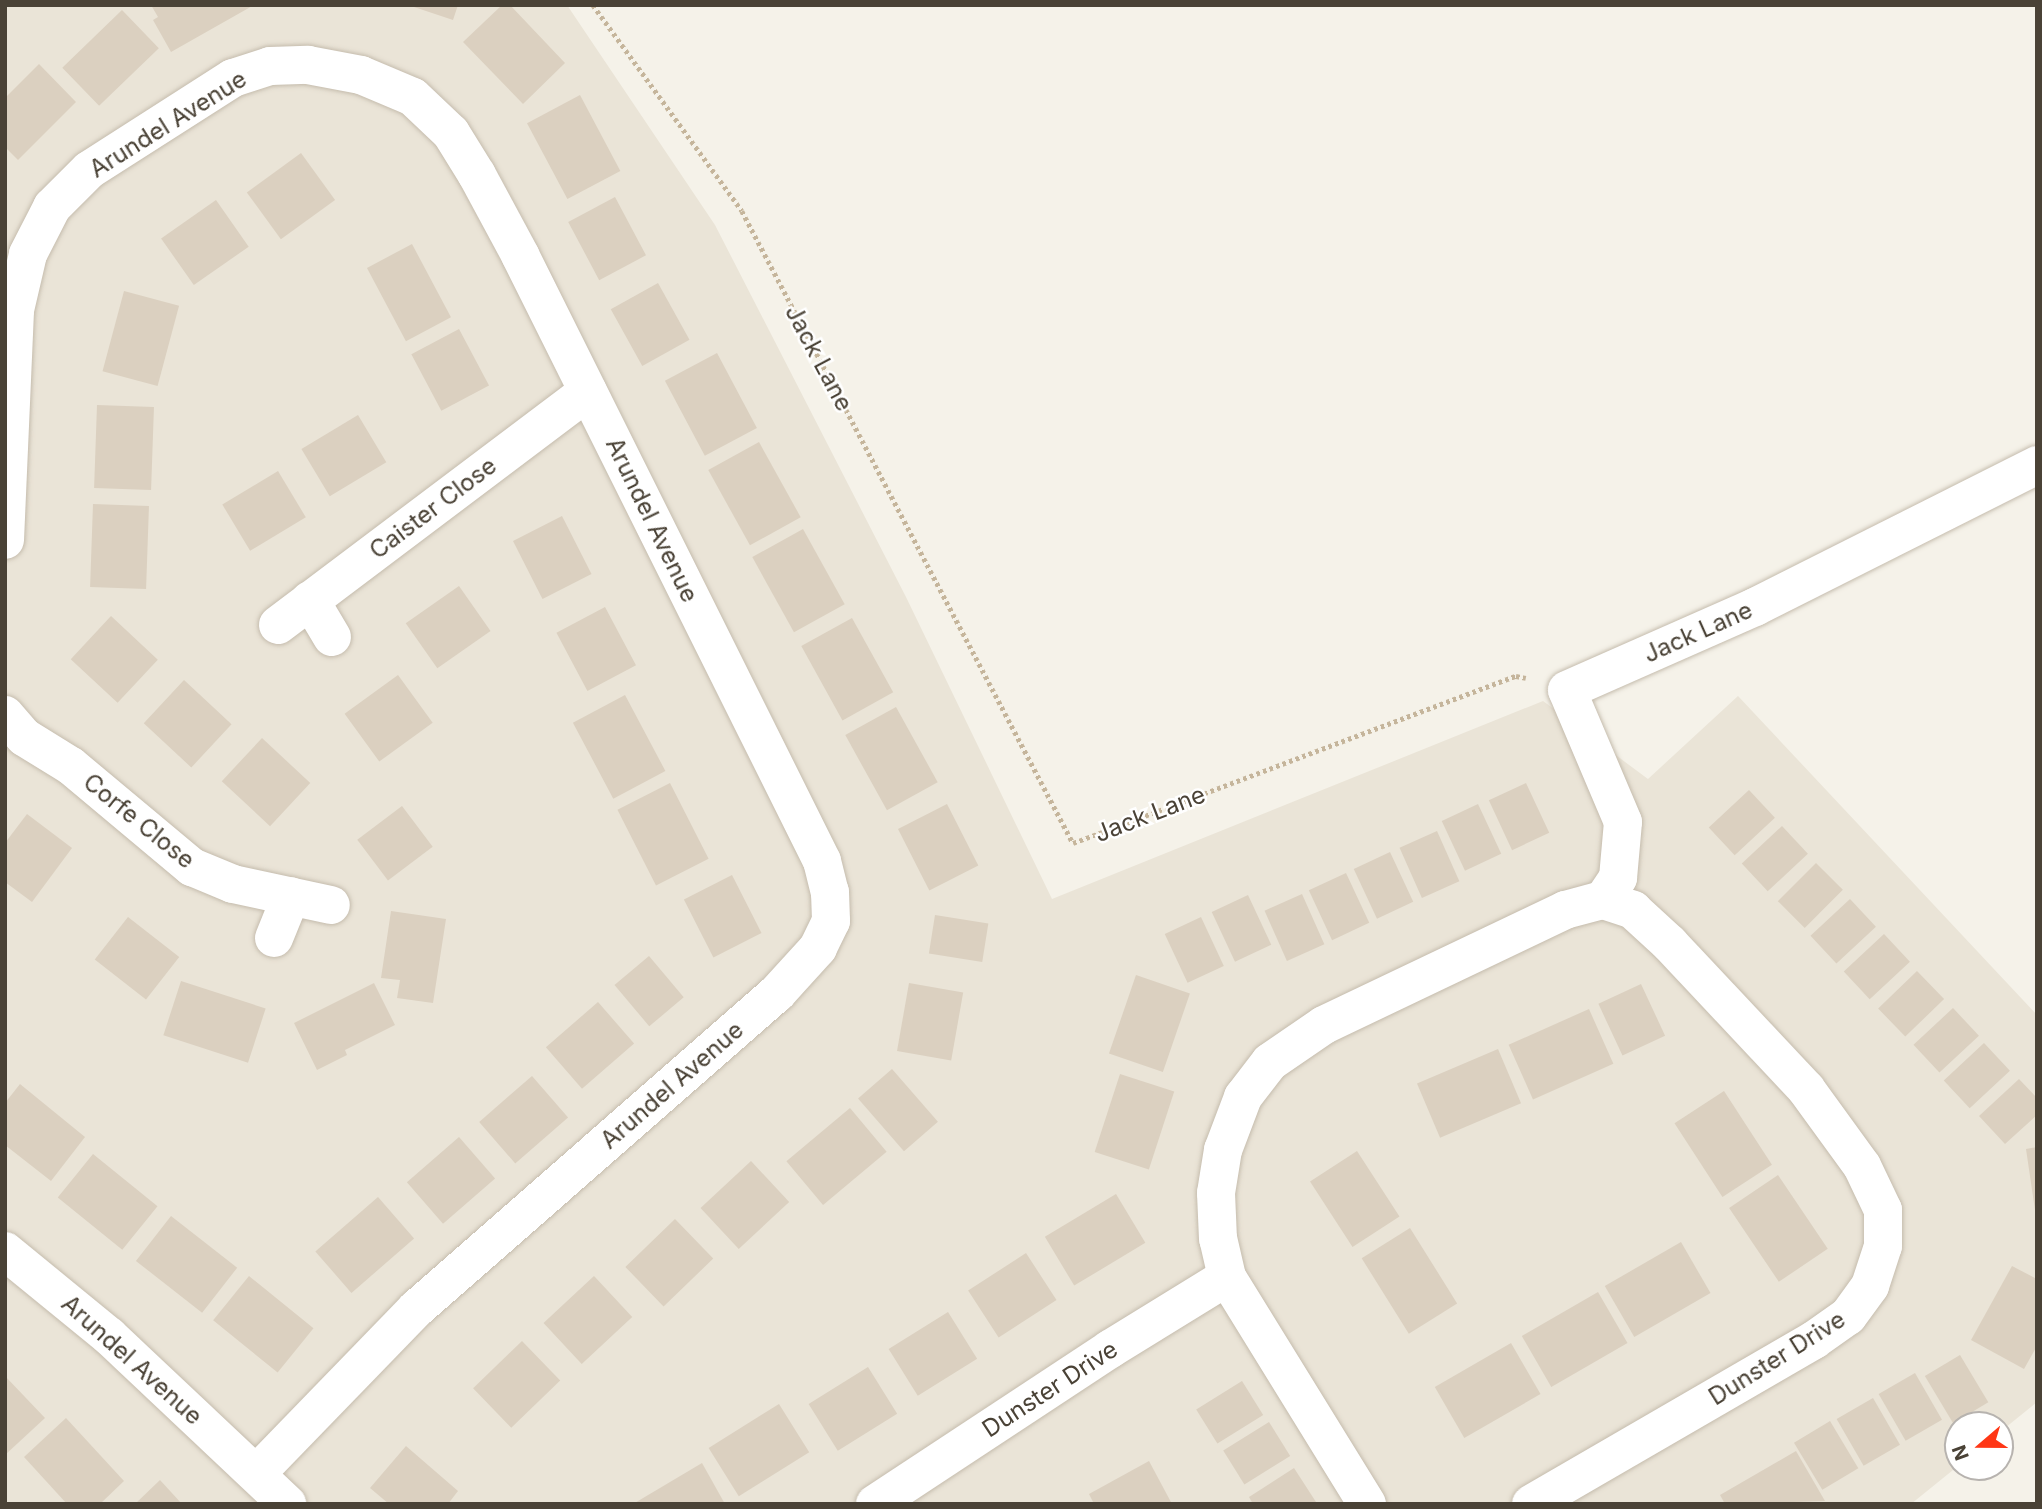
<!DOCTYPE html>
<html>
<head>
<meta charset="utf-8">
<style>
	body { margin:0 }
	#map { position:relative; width:2042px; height:1509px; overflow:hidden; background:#f5f2e9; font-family:Inter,sans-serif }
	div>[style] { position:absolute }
	.residential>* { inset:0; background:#eae4d7 }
	.building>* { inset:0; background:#dbd0c0; transform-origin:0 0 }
	.path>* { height:4.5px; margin-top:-2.25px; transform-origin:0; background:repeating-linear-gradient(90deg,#c5b59b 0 3.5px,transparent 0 7px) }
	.roads { filter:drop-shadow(0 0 2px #c5bcad) drop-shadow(0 0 2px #c5bcad) }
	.street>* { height:38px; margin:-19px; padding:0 19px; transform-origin:19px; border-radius:19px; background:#fff }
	span { translate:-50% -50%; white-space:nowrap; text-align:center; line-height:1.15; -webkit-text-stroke:5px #fff; paint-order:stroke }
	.street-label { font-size:24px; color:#4a4236 }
	.frame { position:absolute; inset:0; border:7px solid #4a4236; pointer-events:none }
	.north { position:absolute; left:1944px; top:1411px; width:70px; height:70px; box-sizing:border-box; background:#fff; border:2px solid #b7b3af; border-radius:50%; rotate:250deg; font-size:19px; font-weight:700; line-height:28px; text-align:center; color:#4a4236 }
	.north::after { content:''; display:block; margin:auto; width:24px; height:32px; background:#ff3716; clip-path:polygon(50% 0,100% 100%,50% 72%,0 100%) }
</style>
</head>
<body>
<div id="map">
	<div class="residential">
		<div style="clip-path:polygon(5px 5px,567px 5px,715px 225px,906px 597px,1052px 899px,1543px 701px,1648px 779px,1738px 696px,2037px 1015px,2037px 1402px,2000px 1432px,2000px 1425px,1958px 1425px,1958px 1466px,1911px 1504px,5px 1504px)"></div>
	</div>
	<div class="building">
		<div style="clip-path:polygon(151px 5px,254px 5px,171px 52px,153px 20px,158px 17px)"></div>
		<div style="clip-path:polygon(408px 5px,458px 5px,453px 20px)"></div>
		<div style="clip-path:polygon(502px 5px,510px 5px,565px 63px,523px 104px,463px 42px)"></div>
		<div style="left:122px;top:10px;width:53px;height:83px;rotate:46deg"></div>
		<div style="clip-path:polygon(39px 64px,76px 102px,18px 160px,5px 147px,5px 98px)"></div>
		<div style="left:580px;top:95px;width:86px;height:60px;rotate:62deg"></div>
		<div style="left:301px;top:153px;width:58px;height:67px;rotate:54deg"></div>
		<div style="left:615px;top:197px;width:66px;height:53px;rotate:62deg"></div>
		<div style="left:216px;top:200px;width:57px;height:67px;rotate:55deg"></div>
		<div style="left:412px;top:244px;width:83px;height:51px;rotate:62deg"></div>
		<div style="left:658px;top:283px;width:65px;height:54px;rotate:61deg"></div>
		<div style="left:124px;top:291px;width:57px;height:83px;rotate:15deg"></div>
		<div style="left:459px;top:329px;width:64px;height:54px;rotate:62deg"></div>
		<div style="left:717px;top:353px;width:85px;height:59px;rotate:62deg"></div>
		<div style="left:97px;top:405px;width:57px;height:83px;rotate:2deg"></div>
		<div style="left:358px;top:415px;width:55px;height:66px;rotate:59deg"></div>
		<div style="left:759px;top:442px;width:86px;height:58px;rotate:61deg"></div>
		<div style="left:278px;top:471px;width:54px;height:65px;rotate:59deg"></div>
		<div style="left:93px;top:504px;width:56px;height:83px;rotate:2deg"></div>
		<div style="left:562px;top:516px;width:65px;height:55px;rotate:63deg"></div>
		<div style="left:803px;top:529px;width:86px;height:58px;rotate:61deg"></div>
		<div style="left:459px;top:586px;width:55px;height:65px;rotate:55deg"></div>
		<div style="left:605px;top:607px;width:66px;height:55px;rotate:62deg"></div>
		<div style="left:111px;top:616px;width:64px;height:59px;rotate:43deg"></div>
		<div style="left:852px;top:618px;width:85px;height:58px;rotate:61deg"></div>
		<div style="left:398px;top:675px;width:59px;height:66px;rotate:54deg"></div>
		<div style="left:184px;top:680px;width:65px;height:59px;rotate:43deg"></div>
		<div style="left:625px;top:695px;width:86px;height:59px;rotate:62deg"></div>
		<div style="left:896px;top:707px;width:86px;height:58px;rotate:61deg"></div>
		<div style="left:262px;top:738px;width:66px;height:59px;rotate:43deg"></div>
		<div style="left:670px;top:783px;width:85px;height:59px;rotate:63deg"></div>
		<div style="left:1526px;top:783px;width:55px;height:41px;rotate:65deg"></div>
		<div style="left:1749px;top:790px;width:38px;height:55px;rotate:47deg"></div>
		<div style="left:947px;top:804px;width:69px;height:55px;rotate:63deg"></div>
		<div style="left:1478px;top:804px;width:55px;height:40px;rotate:65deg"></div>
		<div style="left:402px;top:806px;width:51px;height:56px;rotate:53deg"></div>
		<div style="clip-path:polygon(27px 814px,72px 848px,32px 902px,5px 882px,5px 843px)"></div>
		<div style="left:1782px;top:826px;width:38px;height:55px;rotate:47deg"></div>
		<div style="left:1437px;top:831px;width:55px;height:41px;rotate:66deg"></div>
		<div style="left:1390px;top:852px;width:55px;height:40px;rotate:65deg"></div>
		<div style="left:1816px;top:863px;width:38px;height:54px;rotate:45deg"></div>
		<div style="left:1346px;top:873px;width:55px;height:41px;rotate:65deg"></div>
		<div style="left:732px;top:875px;width:65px;height:54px;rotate:63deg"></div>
		<div style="left:1302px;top:894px;width:55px;height:41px;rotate:66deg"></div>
		<div style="left:1248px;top:895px;width:55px;height:40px;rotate:65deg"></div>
		<div style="left:1850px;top:899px;width:38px;height:54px;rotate:47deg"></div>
		<div style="clip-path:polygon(391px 911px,446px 919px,433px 1003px,397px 998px,400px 980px,381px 978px)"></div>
		<div style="left:935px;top:915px;width:54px;height:39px;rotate:9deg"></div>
		<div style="left:128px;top:917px;width:65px;height:54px;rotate:38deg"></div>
		<div style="left:1201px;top:917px;width:54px;height:40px;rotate:65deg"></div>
		<div style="left:1884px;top:934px;width:38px;height:55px;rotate:47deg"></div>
		<div style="left:649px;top:956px;width:54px;height:45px;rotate:50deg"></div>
		<div style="left:1917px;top:971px;width:39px;height:54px;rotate:46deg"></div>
		<div style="left:1136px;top:975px;width:57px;height:83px;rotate:19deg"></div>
		<div style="left:181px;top:981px;width:89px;height:57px;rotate:18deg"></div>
		<div style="clip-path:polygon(374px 983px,395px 1025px,345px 1050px,347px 1055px,317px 1070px,294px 1023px)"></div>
		<div style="left:909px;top:983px;width:55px;height:69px;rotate:10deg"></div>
		<div style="left:1641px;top:984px;width:57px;height:47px;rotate:65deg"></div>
		<div style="left:598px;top:1002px;width:55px;height:69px;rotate:49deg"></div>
		<div style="left:1953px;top:1008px;width:38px;height:54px;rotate:47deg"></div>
		<div style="left:1589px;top:1009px;width:60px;height:88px;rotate:66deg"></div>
		<div style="left:1984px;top:1043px;width:38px;height:55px;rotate:47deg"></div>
		<div style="left:1498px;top:1049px;width:59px;height:88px;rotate:67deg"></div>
		<div style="left:892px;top:1069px;width:70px;height:45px;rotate:49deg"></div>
		<div style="left:1120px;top:1074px;width:57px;height:82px;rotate:18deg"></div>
		<div style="left:532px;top:1076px;width:55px;height:70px;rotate:49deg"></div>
		<div style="clip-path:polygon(2019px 1079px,2037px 1098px,2037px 1115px,2005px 1144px,1979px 1116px)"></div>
		<div style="clip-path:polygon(20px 1084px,85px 1137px,51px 1181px,5px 1145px,5px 1103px)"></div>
		<div style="left:1724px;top:1091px;width:88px;height:59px;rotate:57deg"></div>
		<div style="left:850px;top:1108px;width:57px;height:83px;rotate:50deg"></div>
		<div style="left:459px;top:1137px;width:55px;height:69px;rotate:49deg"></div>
		<div style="clip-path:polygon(2037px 1147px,2037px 1209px,2035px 1210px,2026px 1149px)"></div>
		<div style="left:1357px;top:1151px;width:78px;height:56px;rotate:57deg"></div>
		<div style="left:93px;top:1154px;width:83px;height:56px;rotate:39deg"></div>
		<div style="left:751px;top:1161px;width:56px;height:69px;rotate:47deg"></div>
		<div style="left:1778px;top:1175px;width:89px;height:59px;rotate:56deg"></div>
		<div style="left:1116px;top:1194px;width:57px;height:83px;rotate:59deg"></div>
		<div style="left:378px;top:1197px;width:55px;height:83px;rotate:49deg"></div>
		<div style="left:171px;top:1216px;width:84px;height:57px;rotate:38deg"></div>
		<div style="left:675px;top:1219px;width:55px;height:69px;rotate:46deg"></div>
		<div style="left:1410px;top:1228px;width:89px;height:57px;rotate:58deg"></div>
		<div style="left:1681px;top:1242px;width:59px;height:88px;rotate:60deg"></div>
		<div style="left:1026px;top:1253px;width:56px;height:69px;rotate:57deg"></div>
		<div style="clip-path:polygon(2012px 1266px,2037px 1279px,2037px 1346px,2024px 1369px,1971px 1340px)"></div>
		<div style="left:249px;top:1276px;width:83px;height:57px;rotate:39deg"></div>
		<div style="left:594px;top:1276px;width:56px;height:69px;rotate:47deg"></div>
		<div style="left:1598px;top:1292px;width:59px;height:88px;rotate:60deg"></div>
		<div style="left:948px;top:1312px;width:55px;height:70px;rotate:58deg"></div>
		<div style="left:522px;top:1341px;width:55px;height:68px;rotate:46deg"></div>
		<div style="left:1511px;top:1343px;width:59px;height:88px;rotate:60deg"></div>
		<div style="left:1960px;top:1355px;width:55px;height:41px;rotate:59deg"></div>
		<div style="left:868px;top:1367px;width:55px;height:70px;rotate:58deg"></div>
		<div style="left:1915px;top:1373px;width:54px;height:42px;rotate:60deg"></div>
		<div style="clip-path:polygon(5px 1376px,45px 1418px,5px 1455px)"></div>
		<div style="left:1242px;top:1381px;width:40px;height:54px;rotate:58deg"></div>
		<div style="left:1873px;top:1398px;width:54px;height:42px;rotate:60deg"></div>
		<div style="left:779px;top:1404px;width:57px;height:83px;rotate:58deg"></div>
		<div style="clip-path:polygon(66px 1418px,124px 1481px,100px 1504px,67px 1504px,24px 1457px)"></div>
		<div style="left:1830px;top:1421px;width:55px;height:42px;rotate:59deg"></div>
		<div style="left:1269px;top:1422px;width:40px;height:54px;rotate:58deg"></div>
		<div style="clip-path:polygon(406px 1446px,458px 1491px,448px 1504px,389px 1504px,370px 1488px)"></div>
		<div style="clip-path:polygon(1796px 1451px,1825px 1501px,1725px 1504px,1720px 1495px)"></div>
		<div style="clip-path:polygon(1149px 1461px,1172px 1504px,1094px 1504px,1089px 1494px)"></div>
		<div style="clip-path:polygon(702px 1463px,725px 1504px,633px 1504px)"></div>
		<div style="clip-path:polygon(1294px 1468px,1316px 1502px,1253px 1504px,1249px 1497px)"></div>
		<div style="clip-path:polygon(160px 1480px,182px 1504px,135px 1504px)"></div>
	</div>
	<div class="path">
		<div style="left:593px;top:5px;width:254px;rotate:54.1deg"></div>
		<div style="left:742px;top:211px;width:713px;rotate:62.36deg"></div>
		<div style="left:1073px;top:843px;width:473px;rotate:-20.7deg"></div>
		<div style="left:1516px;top:676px;width:10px;rotate:11deg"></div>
	</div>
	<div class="roads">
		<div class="street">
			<div style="left:5px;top:540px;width:230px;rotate:-87.5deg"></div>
			<div style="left:15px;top:310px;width:57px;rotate:-76.9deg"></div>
			<div style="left:28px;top:254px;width:53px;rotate:-62.9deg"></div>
			<div style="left:52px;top:207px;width:52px;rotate:-45deg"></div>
			<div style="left:89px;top:170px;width:171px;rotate:-32.6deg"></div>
			<div style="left:233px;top:78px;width:39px;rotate:-18deg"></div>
			<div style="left:270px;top:66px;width:38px;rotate:-2deg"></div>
			<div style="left:308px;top:65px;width:54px;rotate:10.7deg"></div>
			<div style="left:361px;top:75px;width:56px;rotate:22.9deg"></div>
			<div style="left:413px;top:97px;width:52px;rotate:43.5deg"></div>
			<div style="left:451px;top:133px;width:49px;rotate:58.2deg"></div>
			<div style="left:477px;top:175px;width:91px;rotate:61.7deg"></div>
			<div style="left:520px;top:255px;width:677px;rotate:63.51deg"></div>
			<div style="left:822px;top:861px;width:32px;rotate:76deg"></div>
			<div style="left:830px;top:892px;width:29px;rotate:88deg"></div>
			<div style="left:831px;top:921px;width:30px;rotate:116deg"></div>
			<div style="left:818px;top:948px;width:61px;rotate:132.3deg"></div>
			<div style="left:777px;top:993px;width:480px;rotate:138.8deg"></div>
			<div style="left:416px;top:1309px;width:228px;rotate:134.1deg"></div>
			<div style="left:310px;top:600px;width:43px;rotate:59.3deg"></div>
			<div style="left:278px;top:625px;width:388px;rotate:-37deg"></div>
			<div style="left:5px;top:715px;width:29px;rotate:49deg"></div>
			<div style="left:24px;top:737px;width:55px;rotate:31.7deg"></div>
			<div style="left:71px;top:766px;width:158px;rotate:39.9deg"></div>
			<div style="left:192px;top:867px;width:44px;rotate:22.5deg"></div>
			<div style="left:233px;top:884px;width:100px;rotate:12.1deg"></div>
			<div style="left:1603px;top:900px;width:27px;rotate:-56deg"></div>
			<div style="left:1618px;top:878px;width:56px;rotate:-84.9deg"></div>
			<div style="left:1623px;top:822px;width:143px;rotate:-113deg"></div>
			<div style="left:1567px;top:690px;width:206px;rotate:-23.8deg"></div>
			<div style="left:1755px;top:607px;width:316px;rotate:-26.7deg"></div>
			<div style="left:274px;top:938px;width:45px;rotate:-68deg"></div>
			<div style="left:5px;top:1251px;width:134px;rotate:39.3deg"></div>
			<div style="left:109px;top:1336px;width:245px;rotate:43.3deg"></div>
			<div style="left:875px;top:1504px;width:282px;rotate:-33.4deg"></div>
			<div style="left:1110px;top:1349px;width:137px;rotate:-31.6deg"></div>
			<div style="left:1367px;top:1504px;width:267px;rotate:-121.7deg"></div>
			<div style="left:1227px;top:1277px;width:39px;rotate:-103deg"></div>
			<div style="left:1218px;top:1239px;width:46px;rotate:-92.5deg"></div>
			<div style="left:1216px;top:1193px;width:44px;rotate:-80.8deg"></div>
			<div style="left:1223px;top:1150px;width:57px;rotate:-69.3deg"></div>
			<div style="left:1243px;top:1097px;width:44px;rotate:-52.4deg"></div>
			<div style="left:1270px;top:1062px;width:65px;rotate:-34.4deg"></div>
			<div style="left:1324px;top:1025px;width:267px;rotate:-25.5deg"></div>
			<div style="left:1565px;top:910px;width:39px;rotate:-15deg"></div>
			<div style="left:1603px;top:900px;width:32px;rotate:18deg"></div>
			<div style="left:1633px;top:910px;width:50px;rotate:42.6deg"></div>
			<div style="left:1670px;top:944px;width:199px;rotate:46.8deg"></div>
			<div style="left:1806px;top:1089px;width:95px;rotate:54deg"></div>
			<div style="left:1862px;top:1166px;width:49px;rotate:64.5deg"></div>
			<div style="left:1883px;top:1210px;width:36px;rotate:90deg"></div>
			<div style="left:1883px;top:1246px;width:42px;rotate:108deg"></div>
			<div style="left:1870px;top:1286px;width:37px;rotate:126deg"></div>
			<div style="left:1848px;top:1316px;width:42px;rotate:144.8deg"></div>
			<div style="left:1814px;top:1340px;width:327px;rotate:149.9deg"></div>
		</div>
	</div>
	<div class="street-label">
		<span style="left:168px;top:124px;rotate:-32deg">Arundel Avenue</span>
		<span style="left:819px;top:358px;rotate:62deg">Jack Lane</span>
		<span style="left:433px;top:508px;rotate:-37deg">Caister Close</span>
		<span style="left:652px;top:520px;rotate:64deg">Arundel Avenue</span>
		<span style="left:1698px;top:632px;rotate:-24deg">Jack Lane</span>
		<span style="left:1150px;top:814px;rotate:-21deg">Jack Lane</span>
		<span style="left:139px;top:821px;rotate:39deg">Corfe Close</span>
		<span style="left:672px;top:1085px;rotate:-41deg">Arundel Avenue</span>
		<span style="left:1777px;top:1358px;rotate:-32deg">Dunster Drive</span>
		<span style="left:132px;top:1360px;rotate:42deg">Arundel Avenue</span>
		<span style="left:1050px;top:1389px;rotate:-33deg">Dunster Drive</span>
	</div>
	<div class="frame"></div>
	<div class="north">N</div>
</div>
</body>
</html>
